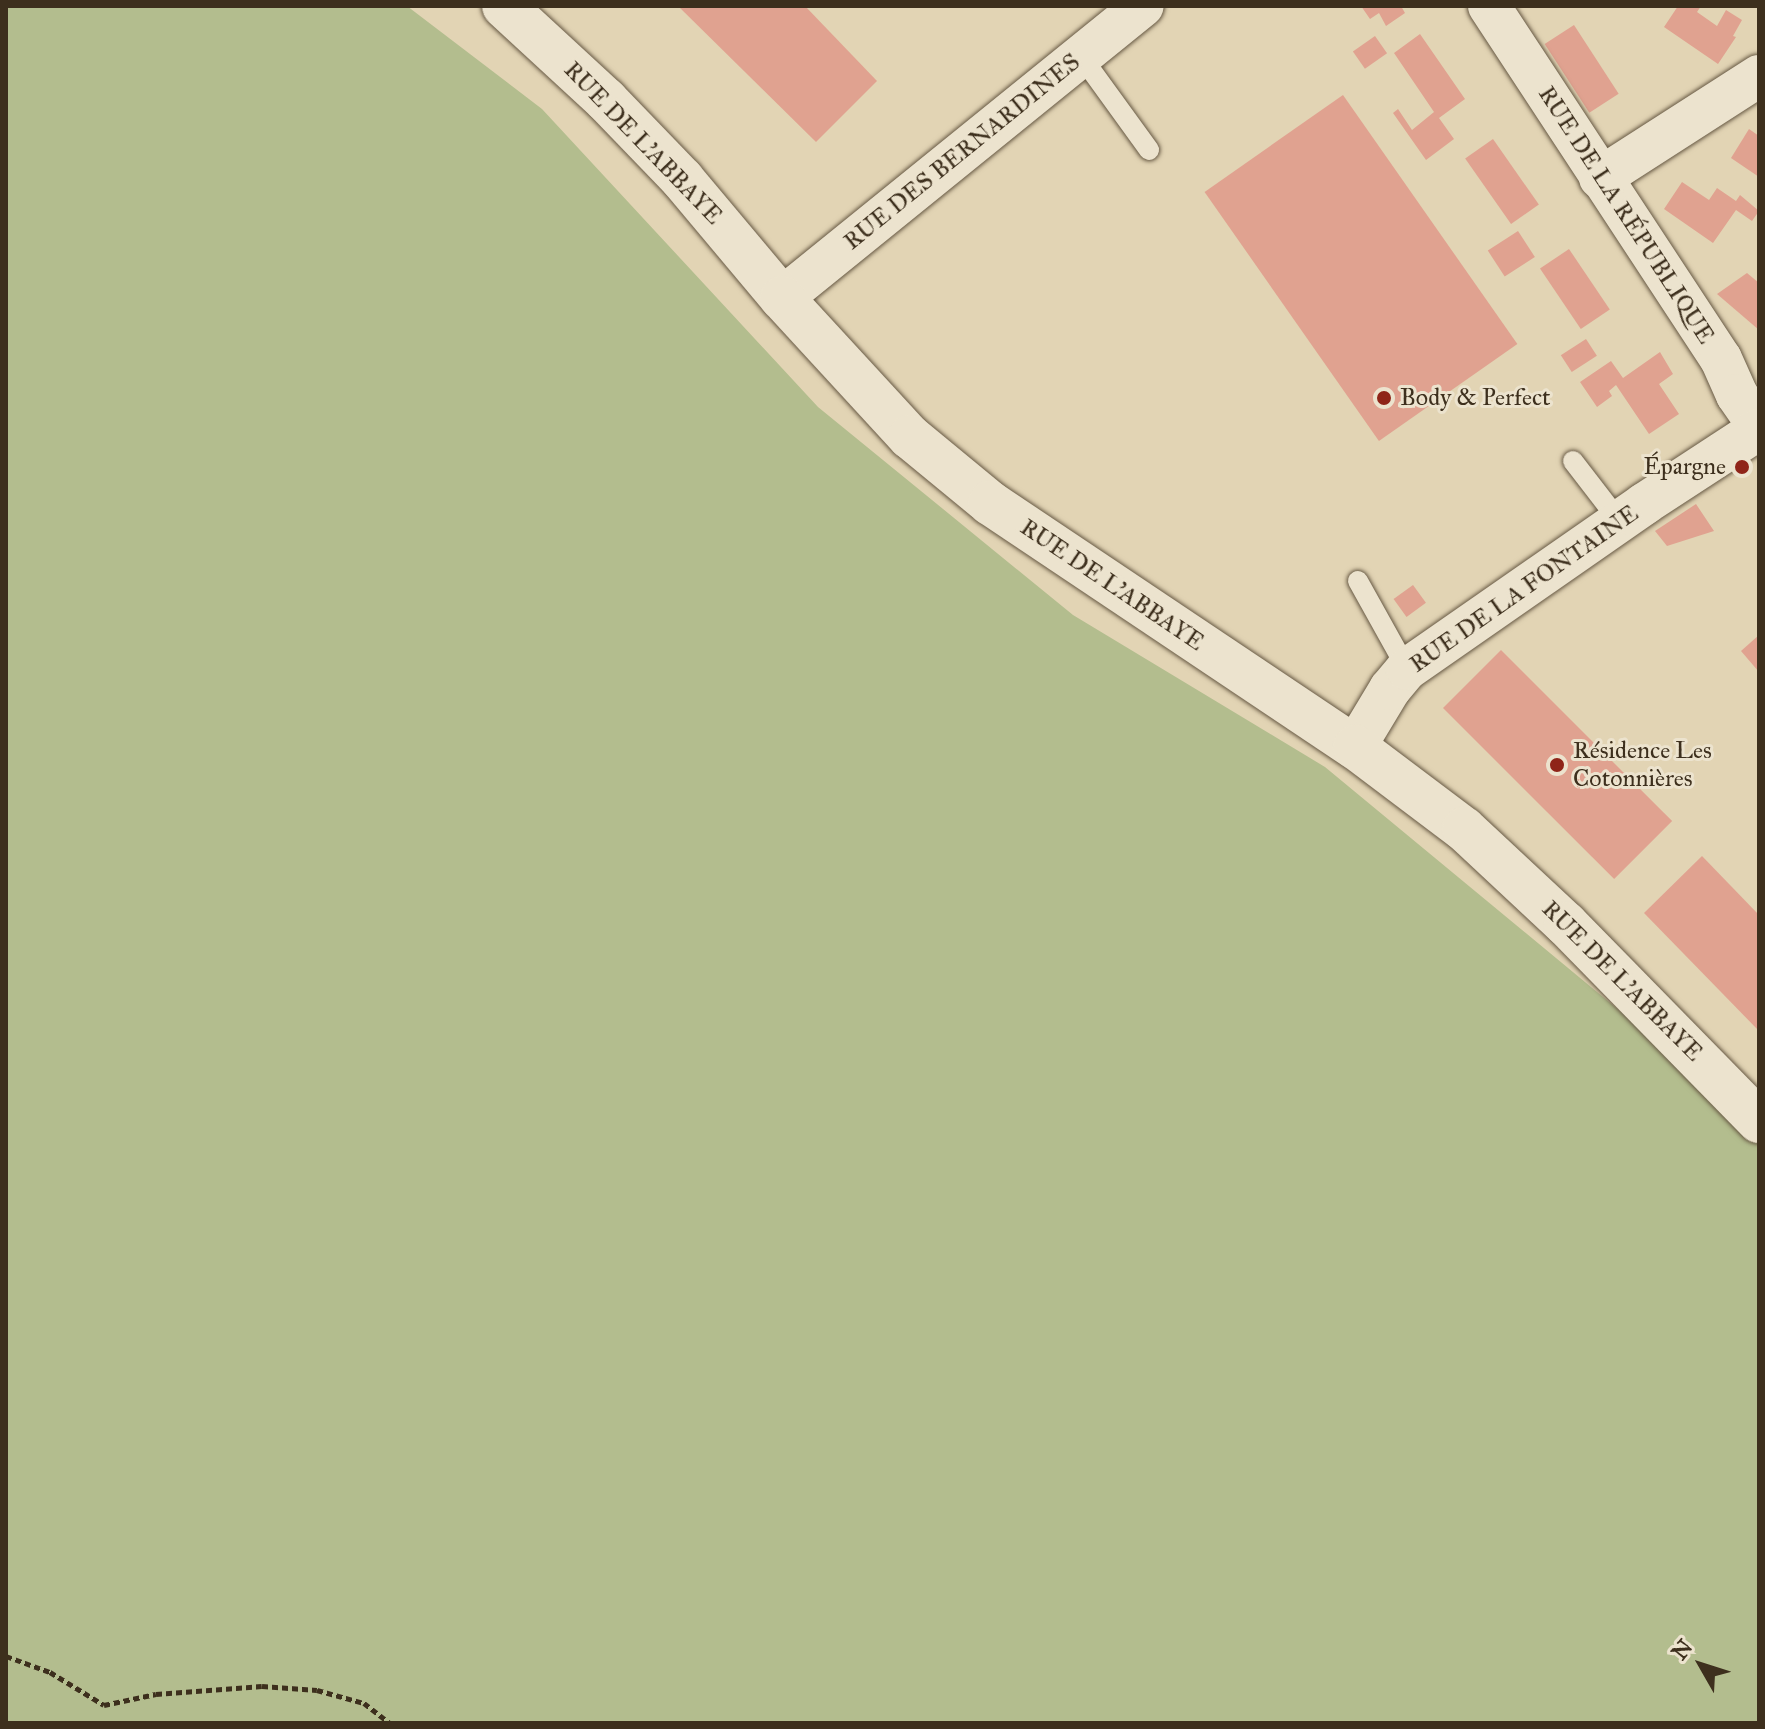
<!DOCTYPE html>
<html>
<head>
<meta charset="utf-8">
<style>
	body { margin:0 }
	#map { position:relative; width:1765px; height:1729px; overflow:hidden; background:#e2d4b4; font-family:"IM FELL Great Primer",serif }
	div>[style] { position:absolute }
	.green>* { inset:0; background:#b3bd8e }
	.building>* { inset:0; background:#e0a290; transform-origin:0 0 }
	.path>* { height:5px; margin-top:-2.5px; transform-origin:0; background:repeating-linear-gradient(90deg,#3d2f1d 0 6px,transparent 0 10px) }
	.roads { filter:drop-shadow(0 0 2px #665843) drop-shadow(0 0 2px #665843) }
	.service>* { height:20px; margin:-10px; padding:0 10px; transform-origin:10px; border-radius:10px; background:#ece3ce }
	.minor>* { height:42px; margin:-21px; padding:0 21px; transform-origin:21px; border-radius:21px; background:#ece3ce }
	.tertiary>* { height:44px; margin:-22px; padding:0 22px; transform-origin:22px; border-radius:22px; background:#ece3ce }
	.dots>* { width:22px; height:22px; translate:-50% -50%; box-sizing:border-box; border:4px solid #ece3ce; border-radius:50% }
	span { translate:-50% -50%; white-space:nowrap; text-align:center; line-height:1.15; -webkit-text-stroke:6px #ece3ce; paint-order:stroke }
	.street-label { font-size:24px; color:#3d2f1d }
	.poi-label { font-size:24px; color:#3d2f1d }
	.left { translate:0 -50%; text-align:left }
	.right { translate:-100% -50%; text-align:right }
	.frame { position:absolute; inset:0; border:8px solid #3d2f1d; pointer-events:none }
	.north { position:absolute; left:1661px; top:1625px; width:80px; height:80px; -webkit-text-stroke:6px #ece3ce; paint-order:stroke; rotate:309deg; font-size:22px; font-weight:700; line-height:32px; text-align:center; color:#3d2f1d }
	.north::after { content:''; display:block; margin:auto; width:28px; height:36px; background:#3d2f1d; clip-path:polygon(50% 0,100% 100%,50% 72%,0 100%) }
</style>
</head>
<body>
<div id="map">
	<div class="green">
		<div style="clip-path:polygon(6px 6px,407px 6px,542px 109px,818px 407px,1073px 615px,1325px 767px,1759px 1126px,1759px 1723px,6px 1723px)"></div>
	</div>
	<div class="building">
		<div style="clip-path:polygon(678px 6px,805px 6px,877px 81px,816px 142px)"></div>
		<div style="clip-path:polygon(1361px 6px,1401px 6px,1405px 13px,1386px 26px,1379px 13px,1370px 19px)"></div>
		<div style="clip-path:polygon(1678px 6px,1701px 6px,1697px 12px,1717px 26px,1726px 10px,1742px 20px,1733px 36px,1736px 37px,1718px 64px,1664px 27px)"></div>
		<div style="left:1574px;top:25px;width:82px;height:35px;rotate:57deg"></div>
		<div style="clip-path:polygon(1420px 34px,1465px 99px,1439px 118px,1454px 139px,1426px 160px,1393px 113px,1398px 109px,1412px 130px,1434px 112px,1394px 53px)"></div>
		<div style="left:1375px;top:36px;width:21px;height:27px;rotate:55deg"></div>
		<div style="left:1343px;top:95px;width:304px;height:169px;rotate:55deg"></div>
		<div style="clip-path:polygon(1749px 129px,1759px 136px,1759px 177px,1731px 158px)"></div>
		<div style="left:1493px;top:139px;width:80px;height:34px;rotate:55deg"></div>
		<div style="clip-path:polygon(1682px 182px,1709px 200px,1717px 188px,1736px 201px,1740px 195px,1759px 211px,1752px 221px,1736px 210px,1713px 243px,1664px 209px)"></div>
		<div style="left:1518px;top:231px;width:31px;height:36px;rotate:57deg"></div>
		<div style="left:1569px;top:249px;width:73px;height:35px;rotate:56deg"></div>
		<div style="clip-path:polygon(1747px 273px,1759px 283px,1759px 330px,1717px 294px)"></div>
		<div style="left:1586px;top:339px;width:20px;height:30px;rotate:57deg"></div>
		<div style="clip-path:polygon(1660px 352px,1673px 374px,1659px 384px,1679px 414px,1649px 434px,1616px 385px,1609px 391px,1612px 396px,1597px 407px,1580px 382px,1611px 361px,1623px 378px)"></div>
		<div style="clip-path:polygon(1696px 504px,1714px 531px,1667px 546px,1655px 531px)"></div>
		<div style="left:1413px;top:585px;width:22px;height:24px;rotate:54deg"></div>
		<div style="clip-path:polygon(1759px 635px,1759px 672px,1741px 651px)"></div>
		<div style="left:1501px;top:650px;width:242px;height:82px;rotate:45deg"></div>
		<div style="clip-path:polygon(1702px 856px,1759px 915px,1759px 1031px,1644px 913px)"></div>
	</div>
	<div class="path">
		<div style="left:6px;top:1656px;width:47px;rotate:20deg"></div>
		<div style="left:50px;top:1672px;width:63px;rotate:31.4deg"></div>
		<div style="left:104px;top:1705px;width:53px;rotate:-11.9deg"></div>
		<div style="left:156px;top:1694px;width:106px;rotate:-4.3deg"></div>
		<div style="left:262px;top:1686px;width:55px;rotate:4.2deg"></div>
		<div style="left:317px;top:1690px;width:49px;rotate:15.5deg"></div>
		<div style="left:364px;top:1703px;width:33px;rotate:38deg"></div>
	</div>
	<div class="roads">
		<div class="service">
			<div style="left:1081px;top:56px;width:116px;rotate:54.1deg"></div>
			<div style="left:1573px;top:461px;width:77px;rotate:52.4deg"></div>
			<div style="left:1358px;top:581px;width:101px;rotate:60.9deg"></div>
		</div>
		<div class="minor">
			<div style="left:1489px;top:6px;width:422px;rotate:56.7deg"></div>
			<div style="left:1721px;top:359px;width:39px;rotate:66deg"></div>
			<div style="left:1737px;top:395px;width:38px;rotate:55deg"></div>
			<div style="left:1600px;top:178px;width:189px;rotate:-32.7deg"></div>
			<div style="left:782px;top:298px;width:464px;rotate:-39deg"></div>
			<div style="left:1355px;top:747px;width:68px;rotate:-58.9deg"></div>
			<div style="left:1390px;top:689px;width:26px;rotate:-50deg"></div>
			<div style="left:1407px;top:669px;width:289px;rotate:-34.8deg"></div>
			<div style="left:1644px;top:504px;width:137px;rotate:-33.1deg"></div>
		</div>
		<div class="tertiary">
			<div style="left:504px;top:6px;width:139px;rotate:42.7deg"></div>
			<div style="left:606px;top:100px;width:110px;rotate:46.1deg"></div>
			<div style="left:682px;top:179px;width:155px;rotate:50deg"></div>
			<div style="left:782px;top:298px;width:189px;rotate:47.4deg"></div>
			<div style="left:910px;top:437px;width:104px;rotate:39.5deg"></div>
			<div style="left:990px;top:503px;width:439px;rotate:33.8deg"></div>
			<div style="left:1355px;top:747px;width:136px;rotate:37deg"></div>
			<div style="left:1464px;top:829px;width:139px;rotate:43deg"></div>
			<div style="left:1566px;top:924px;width:276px;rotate:45.6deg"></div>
		</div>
	</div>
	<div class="dots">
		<div style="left:1384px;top:398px;background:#8f2418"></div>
		<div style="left:1742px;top:467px;background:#8f2418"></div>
		<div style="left:1557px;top:765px;background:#8f2418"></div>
	</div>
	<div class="street-label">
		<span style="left:643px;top:143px;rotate:46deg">RUE DE L'ABBAYE</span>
		<span style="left:962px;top:152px;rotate:-39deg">RUE DES BERNARDINES</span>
		<span style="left:1626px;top:215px;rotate:57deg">RUE DE LA RÉPUBLIQUE</span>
		<span style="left:1112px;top:585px;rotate:34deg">RUE DE L'ABBAYE</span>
		<span style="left:1524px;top:589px;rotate:-35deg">RUE DE LA FONTAINE</span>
		<span style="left:1622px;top:981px;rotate:45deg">RUE DE L'ABBAYE</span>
	</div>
	<div class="poi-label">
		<span class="left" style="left:1400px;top:398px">Body &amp; Perfect</span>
		<span class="right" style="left:1726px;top:467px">Épargne</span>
		<span class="left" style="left:1573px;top:765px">Résidence Les<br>Cotonnières</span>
	</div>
	<div class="frame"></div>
	<div class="north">N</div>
</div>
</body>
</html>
